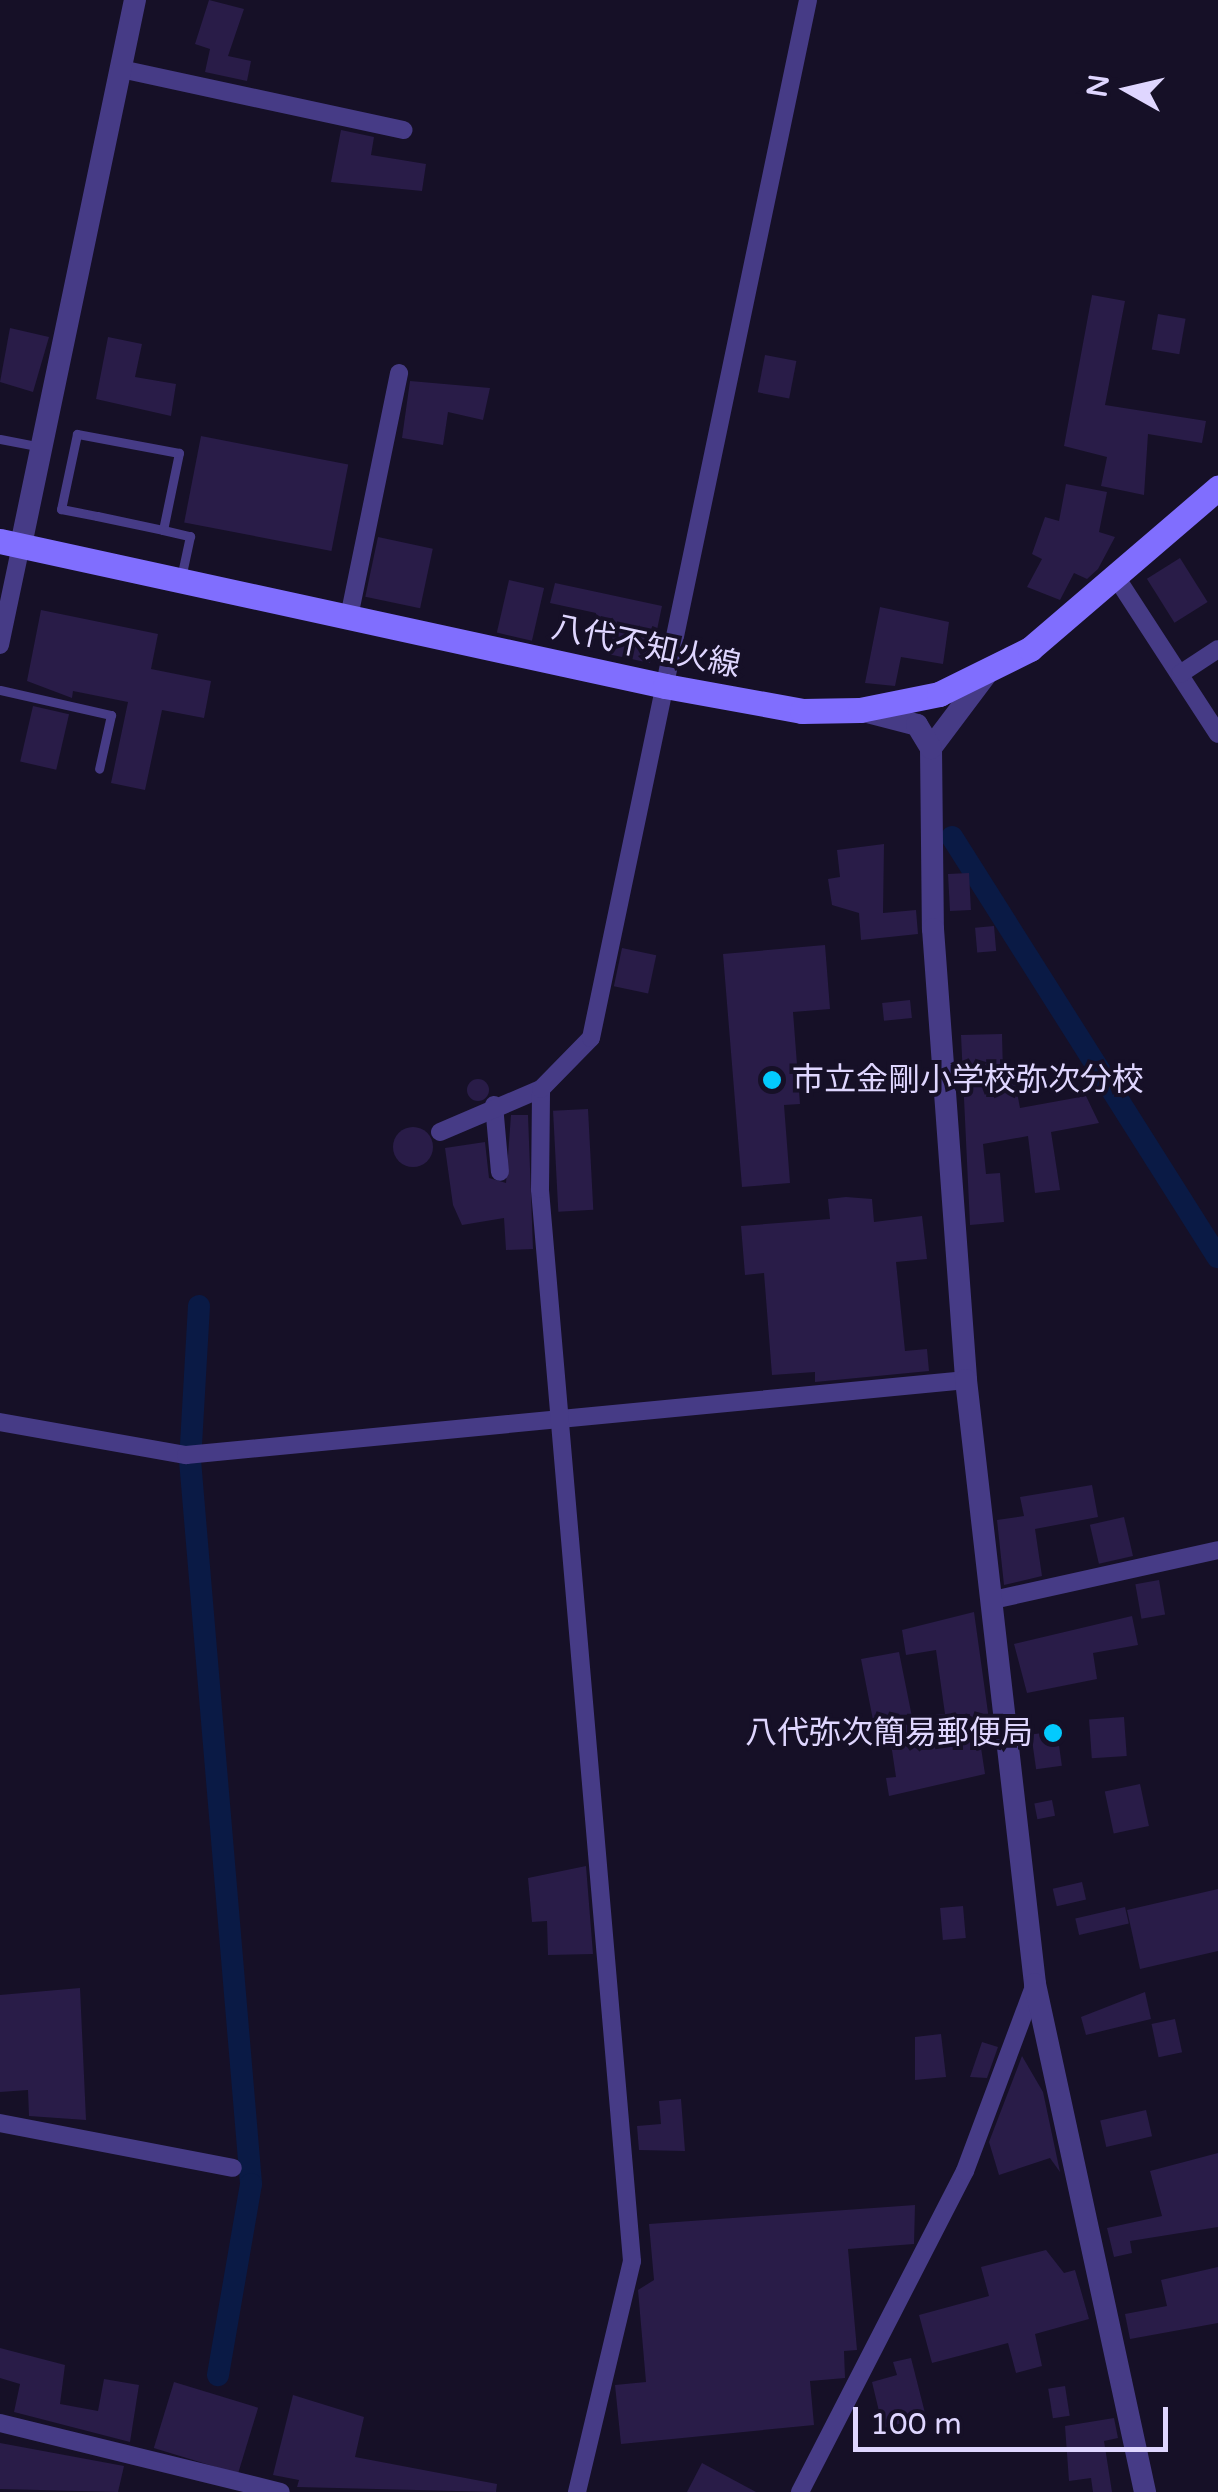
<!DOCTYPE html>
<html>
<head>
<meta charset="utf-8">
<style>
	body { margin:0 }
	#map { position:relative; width:1218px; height:2492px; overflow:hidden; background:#161027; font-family:"Varela Round","Noto Sans JP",sans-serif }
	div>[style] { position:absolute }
	.canal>* { height:22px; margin:-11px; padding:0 11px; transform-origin:11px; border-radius:11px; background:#0a1a45 }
	.building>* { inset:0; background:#291c48; transform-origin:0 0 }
	.round { border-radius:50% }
	.service>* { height:9px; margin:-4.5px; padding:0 4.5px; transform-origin:4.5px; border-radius:4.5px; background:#463b86 }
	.minor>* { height:18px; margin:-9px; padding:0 9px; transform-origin:9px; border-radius:9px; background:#463b86 }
	.tertiary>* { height:22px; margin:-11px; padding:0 11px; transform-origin:11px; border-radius:11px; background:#463b86 }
	.secondary>* { height:25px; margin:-12.5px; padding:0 12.5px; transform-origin:12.5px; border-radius:12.5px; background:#806efe }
	.dots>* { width:28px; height:28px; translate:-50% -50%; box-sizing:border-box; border:5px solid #161027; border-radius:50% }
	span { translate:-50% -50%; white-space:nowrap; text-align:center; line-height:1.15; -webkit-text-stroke:8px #161027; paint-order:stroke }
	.street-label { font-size:32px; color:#dfd6ff }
	.poi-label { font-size:32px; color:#dfd6ff }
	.left { translate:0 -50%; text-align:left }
	.right { translate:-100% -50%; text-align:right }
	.north { position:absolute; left:1078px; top:40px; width:100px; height:100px; -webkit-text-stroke:8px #161027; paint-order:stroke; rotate:278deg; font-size:28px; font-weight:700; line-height:40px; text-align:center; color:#dfd6ff }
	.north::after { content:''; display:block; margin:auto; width:35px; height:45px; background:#dfd6ff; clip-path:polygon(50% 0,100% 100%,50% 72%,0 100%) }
	.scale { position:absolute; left:853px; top:2407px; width:315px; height:45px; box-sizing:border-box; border:5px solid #dfd6ff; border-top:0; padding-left:12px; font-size:30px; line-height:35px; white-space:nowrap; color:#dfd6ff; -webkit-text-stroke:8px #161027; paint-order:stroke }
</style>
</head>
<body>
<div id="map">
	<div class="canal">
		<div style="left:952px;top:837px;width:497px;rotate:57.7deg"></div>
		<div style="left:199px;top:1306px;width:154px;rotate:93.3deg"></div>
		<div style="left:190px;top:1460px;width:727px;rotate:85.18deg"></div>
		<div style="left:251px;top:2184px;width:194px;rotate:99.8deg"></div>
	</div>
	<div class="building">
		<div style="clip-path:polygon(209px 0,244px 9px,228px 56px,251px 61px,247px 81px,205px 72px,210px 49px,195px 44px)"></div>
		<div style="clip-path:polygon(341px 130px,374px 137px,371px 155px,426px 164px,422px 191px,331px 182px)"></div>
		<div style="clip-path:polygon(1092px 295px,1125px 301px,1105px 405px,1206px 421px,1202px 443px,1148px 434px,1144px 495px,1101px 486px,1107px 457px,1064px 446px)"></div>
		<div style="left:1158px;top:314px;width:28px;height:36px;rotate:10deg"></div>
		<div style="clip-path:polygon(10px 328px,49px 337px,33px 392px,0 382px)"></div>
		<div style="clip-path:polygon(108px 337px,142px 344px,135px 377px,176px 384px,171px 416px,96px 399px)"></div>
		<div style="left:765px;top:355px;width:32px;height:38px;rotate:11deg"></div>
		<div style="clip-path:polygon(410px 381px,490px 388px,483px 420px,448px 412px,443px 445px,402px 438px)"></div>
		<div style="left:201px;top:436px;width:150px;height:88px;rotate:11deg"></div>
		<div style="clip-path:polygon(1066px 484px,1107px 492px,1099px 532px,1115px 537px,1098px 569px,1087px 579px,1074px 573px,1060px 600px,1027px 587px,1042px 559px,1032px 554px,1045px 517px,1059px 521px)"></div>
		<div style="left:378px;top:537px;width:56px;height:61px;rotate:12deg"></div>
		<div style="left:1180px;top:558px;width:52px;height:39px;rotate:58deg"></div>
		<div style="left:509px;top:580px;width:36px;height:54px;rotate:13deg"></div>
		<div style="clip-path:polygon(555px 583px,662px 606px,650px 663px,608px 654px,612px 634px,592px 630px,596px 613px,550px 603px)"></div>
		<div style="clip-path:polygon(880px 607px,949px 622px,943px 664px,901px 657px,895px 686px,865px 683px)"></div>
		<div style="clip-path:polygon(41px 610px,158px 634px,151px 669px,211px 681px,204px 718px,162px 710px,145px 790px,111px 783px,128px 702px,73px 691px,72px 698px,27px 681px)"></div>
		<div style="left:33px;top:706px;width:37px;height:57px;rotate:13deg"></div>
		<div style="clip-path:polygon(884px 844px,883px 913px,916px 910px,918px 934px,861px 940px,859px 913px,832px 905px,828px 879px,840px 877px,837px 850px)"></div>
		<div style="left:969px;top:873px;width:37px;height:21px;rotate:87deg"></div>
		<div style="left:994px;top:926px;width:25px;height:19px;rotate:85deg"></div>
		<div style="clip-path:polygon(825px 945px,830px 1009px,793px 1012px,800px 1104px,784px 1105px,790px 1183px,742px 1187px,723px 954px)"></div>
		<div style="left:622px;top:948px;width:35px;height:39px;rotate:12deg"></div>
		<div style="left:910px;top:1000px;width:18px;height:28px;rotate:84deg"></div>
		<div style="clip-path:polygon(1002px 1034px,1003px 1073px,1013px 1071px,1020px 1108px,1086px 1096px,1099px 1123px,1051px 1132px,1060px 1190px,1035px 1193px,1028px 1136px,983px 1144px,986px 1174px,1000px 1173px,1004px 1222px,970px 1225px,961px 1035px)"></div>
		<div class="round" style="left:467px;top:1079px;width:22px;height:22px"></div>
		<div style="left:588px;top:1109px;width:101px;height:35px;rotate:87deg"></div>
		<div style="clip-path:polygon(511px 1115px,528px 1115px,533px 1249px,506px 1250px,504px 1218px,462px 1225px,453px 1205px,445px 1148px,485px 1142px,489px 1178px,506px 1183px)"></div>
		<div class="round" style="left:393px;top:1127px;width:40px;height:40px"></div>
		<div style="clip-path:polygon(846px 1197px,872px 1199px,874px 1222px,922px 1216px,927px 1259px,896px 1262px,905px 1351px,927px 1349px,929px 1371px,815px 1382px,815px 1372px,772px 1375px,764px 1273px,745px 1275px,741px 1226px,830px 1219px,828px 1199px)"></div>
		<div style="clip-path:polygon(1092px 1485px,1098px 1517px,1035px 1529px,1042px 1576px,1004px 1585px,997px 1520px,1024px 1516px,1020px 1497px)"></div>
		<div style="left:1124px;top:1517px;width:40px;height:35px;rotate:77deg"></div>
		<div style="left:1159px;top:1580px;width:35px;height:24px;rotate:80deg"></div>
		<div style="clip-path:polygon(974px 1612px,990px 1727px,978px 1728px,985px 1774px,889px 1796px,886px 1778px,896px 1777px,887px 1717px,873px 1720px,861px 1659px,899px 1652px,912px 1717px,945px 1714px,936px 1650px,906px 1655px,902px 1630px)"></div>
		<div style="clip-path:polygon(1132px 1616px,1138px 1645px,1093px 1653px,1097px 1679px,1027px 1693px,1014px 1644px)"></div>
		<div style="left:1124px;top:1717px;width:39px;height:35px;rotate:86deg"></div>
		<div style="left:1057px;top:1731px;width:35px;height:26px;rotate:82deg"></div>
		<div style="left:1140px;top:1784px;width:43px;height:36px;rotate:78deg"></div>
		<div style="left:1052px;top:1800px;width:16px;height:18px;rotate:79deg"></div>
		<div style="clip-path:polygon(586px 1866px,593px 1954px,548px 1955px,547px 1921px,532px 1922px,528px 1878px)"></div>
		<div style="left:1082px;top:1882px;width:18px;height:30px;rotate:77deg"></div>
		<div style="clip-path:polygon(1218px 1889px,1218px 1951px,1140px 1969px,1127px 1910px)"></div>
		<div style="left:963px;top:1906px;width:32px;height:23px;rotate:85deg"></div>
		<div style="left:1125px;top:1907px;width:17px;height:51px;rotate:77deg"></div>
		<div style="clip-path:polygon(80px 1988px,86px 2120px,29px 2116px,28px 2090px,0 2092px,0 1995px)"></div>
		<div style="clip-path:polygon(1145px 1992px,1151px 2019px,1086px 2035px,1081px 2017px)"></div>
		<div style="left:1175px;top:2019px;width:34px;height:24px;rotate:78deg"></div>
		<div style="clip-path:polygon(941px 2034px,946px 2077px,915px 2080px,915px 2037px)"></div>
		<div style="clip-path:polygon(982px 2042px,998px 2047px,987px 2078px,970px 2077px)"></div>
		<div style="clip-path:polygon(1022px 2056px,1043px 2092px,1060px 2172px,1050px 2158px,999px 2175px,989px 2142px)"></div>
		<div style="clip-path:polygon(681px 2099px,685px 2151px,639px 2150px,637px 2126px,661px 2124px,659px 2101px)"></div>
		<div style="left:1146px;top:2110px;width:27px;height:47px;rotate:77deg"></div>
		<div style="clip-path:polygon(1218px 2153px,1218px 2227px,1130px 2241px,1132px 2253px,1114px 2257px,1107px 2228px,1162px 2216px,1150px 2171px)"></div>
		<div style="clip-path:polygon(915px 2205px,914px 2244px,848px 2249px,857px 2350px,844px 2351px,845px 2378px,810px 2381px,814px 2425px,621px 2444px,615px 2385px,646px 2382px,638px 2290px,654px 2280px,649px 2224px)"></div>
		<div style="clip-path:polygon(1046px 2250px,1064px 2273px,1075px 2270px,1089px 2319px,1035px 2334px,1042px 2366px,1016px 2373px,1008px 2343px,932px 2363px,919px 2315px,989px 2296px,981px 2267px)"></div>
		<div style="clip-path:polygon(1218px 2267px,1218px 2323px,1130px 2339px,1125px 2314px,1167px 2306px,1161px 2280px)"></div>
		<div style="clip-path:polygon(0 2348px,65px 2365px,60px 2404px,98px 2411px,104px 2379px,139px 2385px,130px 2442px,14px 2412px,20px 2384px,0 2378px)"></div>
		<div style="clip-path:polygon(911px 2358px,926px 2417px,883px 2428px,872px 2382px,897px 2375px,893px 2362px)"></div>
		<div style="left:174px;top:2382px;width:88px;height:69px;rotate:17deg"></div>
		<div style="left:1065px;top:2386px;width:30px;height:17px;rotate:81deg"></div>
		<div style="clip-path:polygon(293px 2395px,364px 2417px,355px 2457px,497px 2484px,496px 2492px,297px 2487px,299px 2480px,273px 2475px)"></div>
		<div style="clip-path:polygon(1114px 2418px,1118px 2438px,1104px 2441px,1112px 2492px,1093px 2492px,1091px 2478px,1069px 2481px,1065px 2426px)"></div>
		<div style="clip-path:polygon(0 2443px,124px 2466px,118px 2492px,0 2489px)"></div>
		<div style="clip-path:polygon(702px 2463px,756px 2492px,687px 2492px)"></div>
	</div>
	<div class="service">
		<div style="left:0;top:439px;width:43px;rotate:10.8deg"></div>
		<div style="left:163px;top:530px;width:79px;rotate:-78.3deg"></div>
		<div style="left:179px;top:453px;width:104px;rotate:-169.4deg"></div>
		<div style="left:77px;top:434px;width:77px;rotate:102deg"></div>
		<div style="left:61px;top:509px;width:37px;rotate:11deg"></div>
		<div style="left:97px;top:516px;width:67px;rotate:12deg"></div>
		<div style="left:163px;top:530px;width:28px;rotate:13deg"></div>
		<div style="left:190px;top:536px;width:43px;rotate:102.1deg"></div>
		<div style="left:0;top:690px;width:114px;rotate:12.7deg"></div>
		<div style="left:111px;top:715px;width:55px;rotate:102.5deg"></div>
	</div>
	<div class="minor">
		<div style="left:121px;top:69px;width:289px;rotate:12.2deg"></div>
		<div style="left:1116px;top:577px;width:187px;rotate:57deg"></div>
		<div style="left:349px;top:617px;width:249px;rotate:-78.4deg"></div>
		<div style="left:0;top:645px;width:102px;rotate:-78.1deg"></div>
		<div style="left:1180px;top:674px;width:45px;rotate:-33.3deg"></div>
		<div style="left:494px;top:1105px;width:67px;rotate:84.9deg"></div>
		<div style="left:440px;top:1132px;width:110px;rotate:-23.1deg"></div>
		<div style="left:0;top:1422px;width:189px;rotate:10.1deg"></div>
		<div style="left:186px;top:1455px;width:784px;rotate:-5.49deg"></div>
		<div style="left:993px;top:1600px;width:230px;rotate:-12.5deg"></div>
		<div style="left:0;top:2123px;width:237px;rotate:10.9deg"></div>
		<div style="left:0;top:2423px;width:289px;rotate:13.8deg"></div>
		<div style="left:577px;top:2492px;width:237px;rotate:-76.6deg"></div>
		<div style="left:632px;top:2261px;width:1076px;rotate:-94.91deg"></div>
		<div style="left:540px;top:1189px;width:100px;rotate:-89.4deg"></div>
		<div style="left:541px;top:1089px;width:71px;rotate:-45.6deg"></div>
		<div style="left:591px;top:1038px;width:1060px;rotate:-78.19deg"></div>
		<div style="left:800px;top:2492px;width:361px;rotate:-62.8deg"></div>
		<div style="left:965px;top:2171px;width:200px;rotate:-69.5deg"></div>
	</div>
	<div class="tertiary">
		<div style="left:21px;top:545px;width:557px;rotate:-78.19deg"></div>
		<div style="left:985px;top:676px;width:90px;rotate:126.9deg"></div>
		<div style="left:931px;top:748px;width:181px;rotate:89.4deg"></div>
		<div style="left:933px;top:929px;width:452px;rotate:85.8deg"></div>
		<div style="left:966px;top:1380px;width:608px;rotate:83.48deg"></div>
		<div style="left:1035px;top:1984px;width:520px;rotate:77.78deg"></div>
		<div style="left:860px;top:710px;width:59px;rotate:14.7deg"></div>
		<div style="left:917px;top:725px;width:27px;rotate:59deg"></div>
	</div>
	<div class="secondary">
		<div style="left:0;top:541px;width:681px;rotate:12.3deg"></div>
		<div style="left:665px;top:686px;width:139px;rotate:10.3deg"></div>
		<div style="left:802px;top:711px;width:58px;rotate:-1deg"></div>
		<div style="left:860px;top:710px;width:81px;rotate:-11.4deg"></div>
		<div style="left:939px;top:694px;width:102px;rotate:-26.3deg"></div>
		<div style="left:1030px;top:649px;width:248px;rotate:-40.6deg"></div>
	</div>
	<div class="dots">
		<div style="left:772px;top:1080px;background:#03cafe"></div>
		<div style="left:1053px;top:1733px;background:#03cafe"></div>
	</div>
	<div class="street-label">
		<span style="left:646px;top:647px;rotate:12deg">八代不知火線</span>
	</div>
	<div class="poi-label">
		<span class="left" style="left:792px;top:1080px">市立金剛小学校弥次分校</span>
		<span class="right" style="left:1033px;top:1733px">八代弥次簡易郵便局</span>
	</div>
	<div class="north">N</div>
	<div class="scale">100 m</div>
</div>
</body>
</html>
